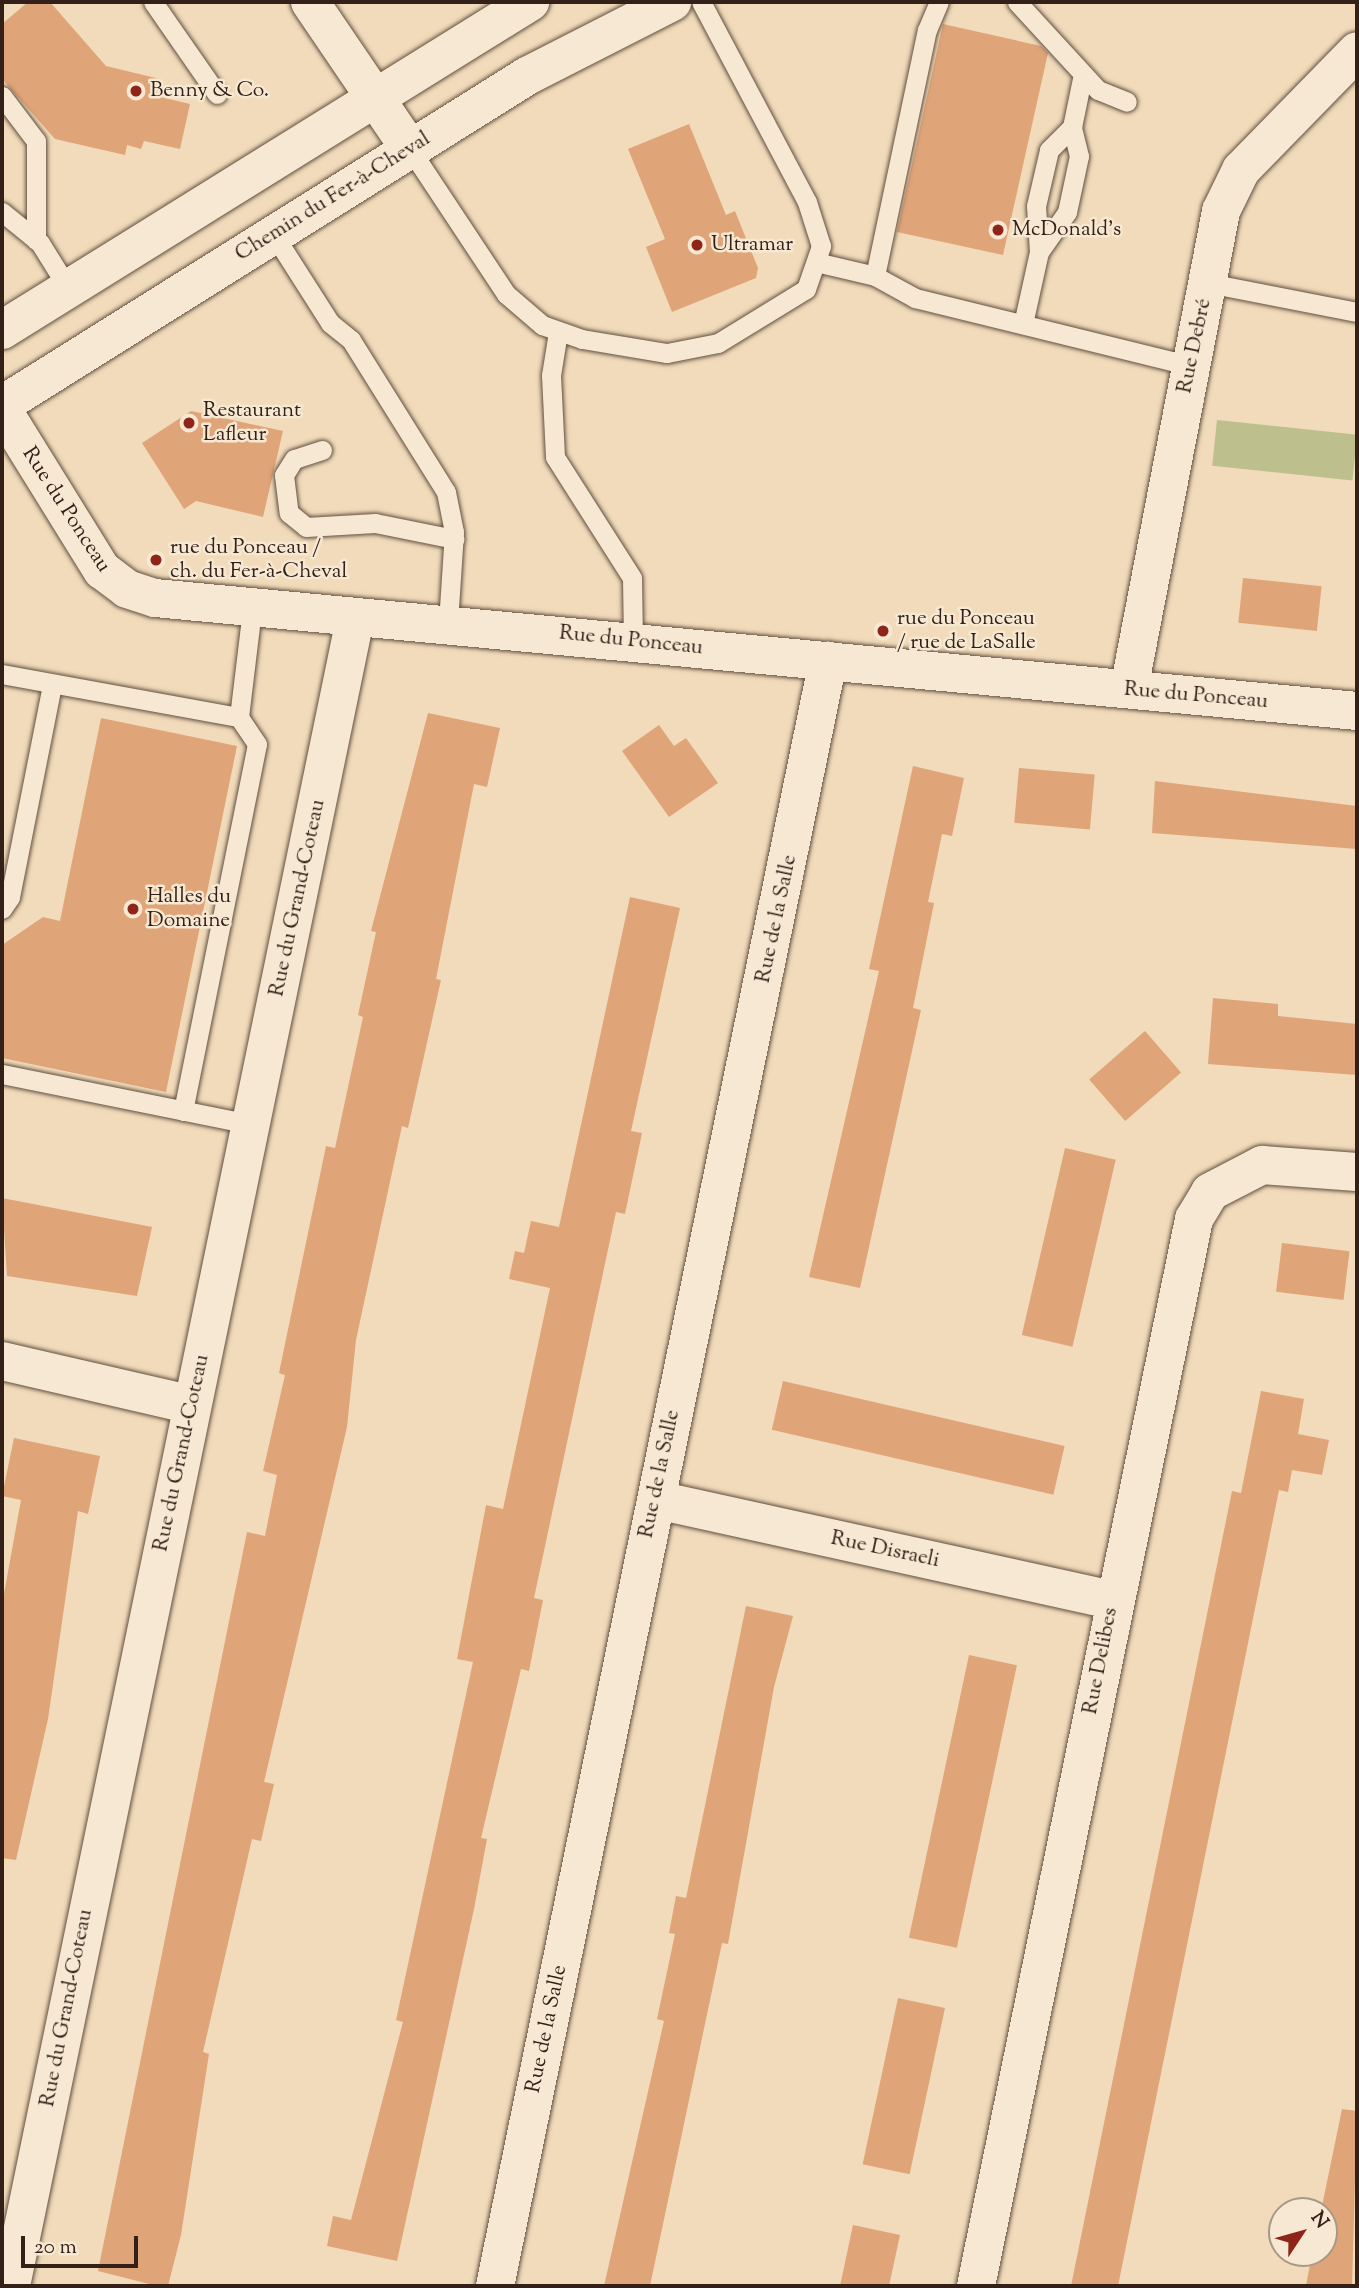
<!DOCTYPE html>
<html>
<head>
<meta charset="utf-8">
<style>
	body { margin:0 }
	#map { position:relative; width:1359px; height:2288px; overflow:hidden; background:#f1dbba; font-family:"Sorts Mill Goudy",serif }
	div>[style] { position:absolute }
	.green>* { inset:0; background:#bdbf8d; transform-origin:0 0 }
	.building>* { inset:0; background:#e0a479; transform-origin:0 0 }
	.roads { filter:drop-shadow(0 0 2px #624f40) drop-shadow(0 0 2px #624f40) }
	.service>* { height:19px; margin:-9.5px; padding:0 9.5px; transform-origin:9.5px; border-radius:9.5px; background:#f6e8d2 }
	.minor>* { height:38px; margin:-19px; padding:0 19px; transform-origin:19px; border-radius:19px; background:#f6e8d2 }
	.tertiary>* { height:38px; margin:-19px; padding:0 19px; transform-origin:19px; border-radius:19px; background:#f6e8d2 }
	.dots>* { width:19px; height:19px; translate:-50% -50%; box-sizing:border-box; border:4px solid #f6e8d2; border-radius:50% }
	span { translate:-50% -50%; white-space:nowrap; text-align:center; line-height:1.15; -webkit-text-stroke:5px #f6e8d2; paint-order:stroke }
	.poi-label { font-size:21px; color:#332018 }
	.left { translate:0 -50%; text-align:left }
	.street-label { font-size:21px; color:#332018 }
	.frame { position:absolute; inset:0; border:4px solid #332018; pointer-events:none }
	.north { position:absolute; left:1268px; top:2197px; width:70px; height:70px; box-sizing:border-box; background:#f6e8d2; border:2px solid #a89888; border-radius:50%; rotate:54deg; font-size:19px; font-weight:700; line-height:28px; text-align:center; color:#332018 }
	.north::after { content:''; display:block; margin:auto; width:24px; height:32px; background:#8f2418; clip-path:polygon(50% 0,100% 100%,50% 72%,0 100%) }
	.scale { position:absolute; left:21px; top:2236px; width:117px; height:32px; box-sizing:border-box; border:4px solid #332018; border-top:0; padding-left:9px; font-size:21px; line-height:24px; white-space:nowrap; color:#332018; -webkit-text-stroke:5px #f6e8d2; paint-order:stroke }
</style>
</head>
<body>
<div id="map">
	<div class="green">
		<div style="left:1217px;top:420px;width:141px;height:46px;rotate:6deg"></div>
	</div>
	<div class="building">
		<div style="clip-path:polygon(28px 2px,50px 2px,106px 66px,160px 79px,156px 96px,190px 104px,180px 149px,144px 141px,141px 149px,127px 145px,125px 155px,55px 139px,2px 79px,2px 24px)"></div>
		<div style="clip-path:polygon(943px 24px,1041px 46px,1048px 53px,1003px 255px,897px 232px)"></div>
		<div style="clip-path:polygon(689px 124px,726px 215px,735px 211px,758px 268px,756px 278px,672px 312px,646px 247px,665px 239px,628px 149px)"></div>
		<div style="clip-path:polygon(191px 411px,283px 431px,263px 517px,196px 501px,184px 509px,142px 443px)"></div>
		<div style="left:1243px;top:578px;width:79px;height:45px;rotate:6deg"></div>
		<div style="clip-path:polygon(428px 713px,500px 728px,487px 787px,474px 784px,436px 979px,441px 980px,408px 1128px,402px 1126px,356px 1340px,347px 1427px,264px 1782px,274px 1784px,261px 1841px,252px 1839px,203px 2052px,209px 2054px,181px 2235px,168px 2286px,157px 2286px,98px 2271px,247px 1532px,265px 1536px,277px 1475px,263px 1471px,285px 1375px,279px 1373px,326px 1146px,335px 1148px,363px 1017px,358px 1015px,376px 932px,371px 931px)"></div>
		<div style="clip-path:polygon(101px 718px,237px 746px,166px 1092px,2px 1058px,2px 945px,43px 917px,60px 921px)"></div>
		<div style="clip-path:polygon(659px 725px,674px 746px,686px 738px,718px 783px,669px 817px,622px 751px)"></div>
		<div style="clip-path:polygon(913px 766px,964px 778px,952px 836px,942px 834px,928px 902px,934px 903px,913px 1008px,921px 1010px,860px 1288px,809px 1277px,879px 971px,869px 969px)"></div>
		<div style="left:1019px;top:768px;width:76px;height:55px;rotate:5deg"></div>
		<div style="clip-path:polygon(1155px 781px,1357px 806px,1357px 849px,1152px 833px)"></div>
		<div style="clip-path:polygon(630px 897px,680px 908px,631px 1131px,642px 1133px,625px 1214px,616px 1212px,534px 1598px,543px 1600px,529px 1671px,521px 1669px,481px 1838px,487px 1839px,474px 1909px,397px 2261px,327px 2246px,333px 2216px,351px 2220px,403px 2022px,396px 2020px,473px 1662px,457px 1659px,486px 1505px,503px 1509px,550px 1288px,509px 1279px,515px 1251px,524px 1253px,531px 1221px,559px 1227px)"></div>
		<div style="clip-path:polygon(1213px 998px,1278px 1004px,1278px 1016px,1357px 1024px,1357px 1075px,1208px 1064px)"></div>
		<div style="left:1145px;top:1031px;width:55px;height:74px;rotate:49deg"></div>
		<div style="left:1065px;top:1148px;width:52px;height:192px;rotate:13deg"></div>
		<div style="clip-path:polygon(2px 1198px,152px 1227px,137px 1296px,7px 1276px)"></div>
		<div style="left:1282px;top:1243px;width:68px;height:49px;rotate:7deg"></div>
		<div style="left:783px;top:1381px;width:289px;height:50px;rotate:13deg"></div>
		<div style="clip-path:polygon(1261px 1391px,1304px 1399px,1298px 1434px,1329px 1440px,1322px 1475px,1292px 1470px,1288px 1492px,1279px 1490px,1118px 2286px,1071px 2286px,1232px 1491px,1241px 1493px)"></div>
		<div style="clip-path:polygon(14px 1438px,100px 1456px,88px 1514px,78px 1511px,48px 1719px,16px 1860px,2px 1858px,2px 1605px,21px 1500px,2px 1496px)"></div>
		<div style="clip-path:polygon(746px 1606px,793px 1616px,774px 1687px,728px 1944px,722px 1943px,650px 2286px,604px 2286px,664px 2021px,657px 2019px,675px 1934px,669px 1933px,676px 1896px,686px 1898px)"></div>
		<div style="left:969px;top:1655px;width:49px;height:289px;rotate:12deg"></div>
		<div style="left:898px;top:1998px;width:48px;height:170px;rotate:12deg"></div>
		<div style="clip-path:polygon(1342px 2109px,1357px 2111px,1352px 2286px,1306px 2286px,1312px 2253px,1324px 2253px,1321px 2211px)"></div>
		<div style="clip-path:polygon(853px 2225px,900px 2235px,889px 2286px,840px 2286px)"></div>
	</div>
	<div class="roads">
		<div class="service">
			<div style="left:153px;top:2px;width:112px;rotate:55.2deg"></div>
			<div style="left:1017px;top:2px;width:120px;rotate:47.4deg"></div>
			<div style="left:1098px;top:90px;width:31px;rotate:22deg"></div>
			<div style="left:2px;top:96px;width:56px;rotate:52.9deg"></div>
			<div style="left:36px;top:141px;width:99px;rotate:90deg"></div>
			<div style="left:410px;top:149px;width:174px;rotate:56.5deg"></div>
			<div style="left:506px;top:294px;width:48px;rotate:40.7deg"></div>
			<div style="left:542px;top:325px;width:42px;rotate:19.3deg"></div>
			<div style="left:582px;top:339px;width:86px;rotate:9.4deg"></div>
			<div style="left:667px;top:353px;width:52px;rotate:-11.1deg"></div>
			<div style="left:718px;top:343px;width:103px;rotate:-31.5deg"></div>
			<div style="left:806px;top:289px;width:46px;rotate:-70.8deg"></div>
			<div style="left:821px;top:246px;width:46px;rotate:-107.7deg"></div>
			<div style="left:807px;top:202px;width:226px;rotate:-117.9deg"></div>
			<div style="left:2px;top:212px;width:49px;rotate:39.2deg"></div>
			<div style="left:40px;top:243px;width:53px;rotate:58.1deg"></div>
			<div style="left:274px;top:235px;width:104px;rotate:57.5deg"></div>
			<div style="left:330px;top:323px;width:27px;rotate:39deg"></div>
			<div style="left:351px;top:340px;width:179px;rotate:58deg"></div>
			<div style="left:446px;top:492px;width:41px;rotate:78.7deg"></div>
			<div style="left:454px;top:532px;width:91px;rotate:93.8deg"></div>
			<div style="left:1039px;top:252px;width:49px;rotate:-55deg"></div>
			<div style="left:1067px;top:212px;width:57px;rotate:-77.9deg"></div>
			<div style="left:1079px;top:156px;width:30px;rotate:-104deg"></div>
			<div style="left:1072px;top:127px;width:54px;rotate:-78.3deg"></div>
			<div style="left:820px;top:263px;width:57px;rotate:13.3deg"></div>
			<div style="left:875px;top:276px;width:46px;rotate:28.8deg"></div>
			<div style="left:915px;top:298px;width:284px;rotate:13.8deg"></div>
			<div style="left:875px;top:276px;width:251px;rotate:-78.1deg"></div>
			<div style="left:927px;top:30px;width:30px;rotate:-67deg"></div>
			<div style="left:1208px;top:283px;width:152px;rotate:11deg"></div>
			<div style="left:1023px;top:324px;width:74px;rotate:-77.5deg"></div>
			<div style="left:1039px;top:252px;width:46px;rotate:-93.7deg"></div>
			<div style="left:1036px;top:206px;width:57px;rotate:-76.9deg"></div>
			<div style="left:1049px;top:150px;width:33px;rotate:-45deg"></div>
			<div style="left:558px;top:332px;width:44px;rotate:99.2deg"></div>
			<div style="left:551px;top:375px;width:82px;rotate:87.2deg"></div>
			<div style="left:555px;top:457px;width:143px;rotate:57.5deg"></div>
			<div style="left:632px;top:578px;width:64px;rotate:89.1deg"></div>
			<div style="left:322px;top:450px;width:29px;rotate:162deg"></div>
			<div style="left:294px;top:459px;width:19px;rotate:122deg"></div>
			<div style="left:284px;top:475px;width:38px;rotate:83deg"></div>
			<div style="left:289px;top:513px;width:22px;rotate:39deg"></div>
			<div style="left:306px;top:527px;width:69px;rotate:-3.3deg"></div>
			<div style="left:375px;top:523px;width:81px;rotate:11.4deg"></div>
			<div style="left:2px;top:674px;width:241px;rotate:10.3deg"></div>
			<div style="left:239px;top:717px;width:108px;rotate:-83.1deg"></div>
			<div style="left:2px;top:909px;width:14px;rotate:-56deg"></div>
			<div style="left:10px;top:897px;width:217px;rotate:-78.8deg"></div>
			<div style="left:2px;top:1074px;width:254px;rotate:11.4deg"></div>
			<div style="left:183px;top:1111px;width:374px;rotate:-78.6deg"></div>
			<div style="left:257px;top:744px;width:32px;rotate:-124deg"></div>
		</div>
		<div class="minor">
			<div style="left:310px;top:2px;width:178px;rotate:55.8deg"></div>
			<div style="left:2px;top:409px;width:190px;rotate:58.2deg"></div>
			<div style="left:102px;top:570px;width:31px;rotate:37deg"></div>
			<div style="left:127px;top:589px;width:29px;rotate:18deg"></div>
			<div style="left:155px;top:598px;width:1207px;rotate:5.37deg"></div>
			<div style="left:1129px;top:689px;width:487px;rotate:-79.1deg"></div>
			<div style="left:1221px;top:211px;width:46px;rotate:-64deg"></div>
			<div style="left:1241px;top:170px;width:166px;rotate:-45.7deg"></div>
			<div style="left:2px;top:1361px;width:195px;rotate:13deg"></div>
			<div style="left:657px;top:1500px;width:467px;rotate:12.4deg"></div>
			<div style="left:11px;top:2286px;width:1702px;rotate:-78.34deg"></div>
			<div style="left:495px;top:2286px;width:1659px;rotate:-78.42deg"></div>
			<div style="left:976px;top:2286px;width:1089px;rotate:-78.45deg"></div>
			<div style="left:1194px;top:1219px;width:31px;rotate:-59deg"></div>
			<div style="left:1210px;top:1192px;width:59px;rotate:-27.4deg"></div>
			<div style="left:1262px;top:1165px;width:95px;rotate:4.2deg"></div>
		</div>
		<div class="tertiary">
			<div style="left:2px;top:330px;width:622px;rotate:-31.85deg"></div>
			<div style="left:2px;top:405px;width:620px;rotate:-32.07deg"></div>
			<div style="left:527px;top:76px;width:163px;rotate:-27deg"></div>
		</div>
	</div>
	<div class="dots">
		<div style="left:136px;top:91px;background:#8f2418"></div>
		<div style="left:998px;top:230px;background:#8f2418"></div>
		<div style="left:697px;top:245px;background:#8f2418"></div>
		<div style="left:189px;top:423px;background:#8f2418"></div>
		<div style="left:156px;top:560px;background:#8f2418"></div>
		<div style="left:883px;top:631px;background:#8f2418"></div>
		<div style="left:133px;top:909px;background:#8f2418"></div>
	</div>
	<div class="poi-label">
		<span class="left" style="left:150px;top:91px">Benny &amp; Co.</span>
		<span class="left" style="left:1012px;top:230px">McDonald's</span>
		<span class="left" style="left:711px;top:245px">Ultramar</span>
		<span class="left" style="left:203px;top:423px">Restaurant<br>Lafleur</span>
		<span class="left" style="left:170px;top:560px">rue du Ponceau /<br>ch. du Fer-à-Cheval</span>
		<span class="left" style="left:897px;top:631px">rue du Ponceau<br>/ rue de LaSalle</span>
		<span class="left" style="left:147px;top:909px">Halles du<br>Domaine</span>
	</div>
	<div class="street-label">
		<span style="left:333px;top:197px;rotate:-32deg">Chemin du Fer-à-Cheval</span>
		<span style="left:1195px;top:346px;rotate:-78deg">Rue Debré</span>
		<span style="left:66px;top:510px;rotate:57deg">Rue du Ponceau</span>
		<span style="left:631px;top:641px;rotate:6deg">Rue du Ponceau</span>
		<span style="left:1196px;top:696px;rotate:5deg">Rue du Ponceau</span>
		<span style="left:298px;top:898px;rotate:-78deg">Rue du Grand-Coteau</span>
		<span style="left:777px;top:919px;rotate:-78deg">Rue de la Salle</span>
		<span style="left:182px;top:1453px;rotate:-78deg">Rue du Grand-Coteau</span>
		<span style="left:660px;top:1474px;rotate:-78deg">Rue de la Salle</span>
		<span style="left:885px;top:1550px;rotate:12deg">Rue Disraeli</span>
		<span style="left:1101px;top:1661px;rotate:-79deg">Rue Delibes</span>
		<span style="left:67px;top:2008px;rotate:-79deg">Rue du Grand-Coteau</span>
		<span style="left:547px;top:2029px;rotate:-78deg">Rue de la Salle</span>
	</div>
	<div class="frame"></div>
	<div class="north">N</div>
	<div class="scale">20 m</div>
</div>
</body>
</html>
